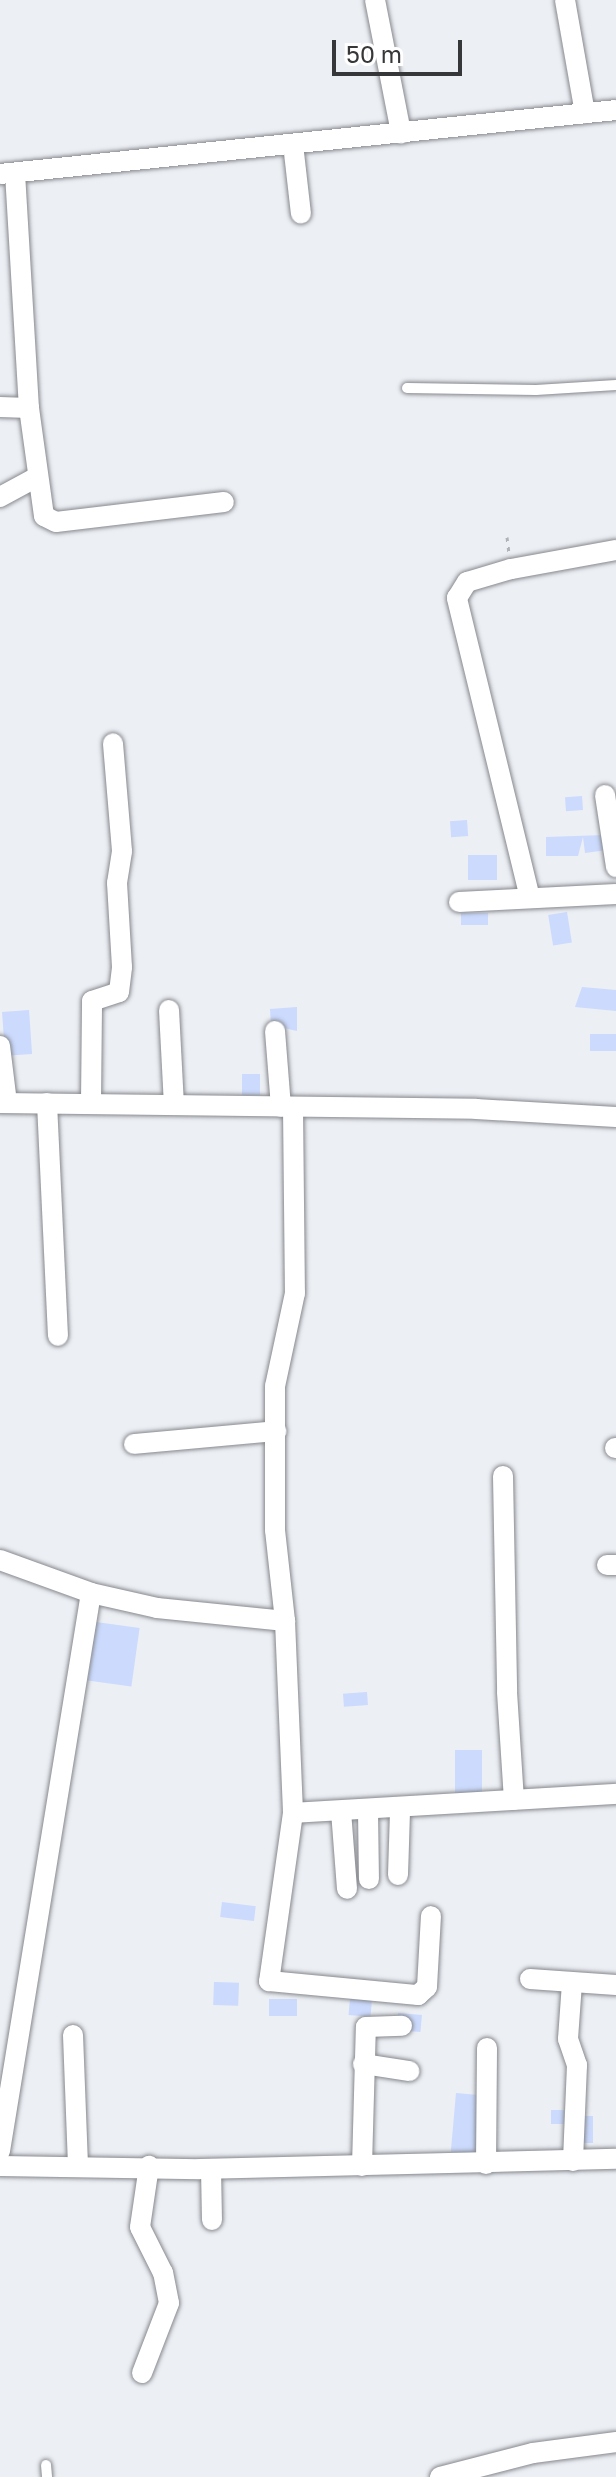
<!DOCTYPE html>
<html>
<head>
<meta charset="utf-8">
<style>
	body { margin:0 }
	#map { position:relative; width:616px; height:2477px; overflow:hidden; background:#eceff4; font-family:"Golos Text",sans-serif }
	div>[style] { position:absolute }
	.building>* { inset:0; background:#cbdafd; transform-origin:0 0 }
	.path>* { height:3px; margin-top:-1.5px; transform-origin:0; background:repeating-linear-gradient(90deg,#afb2b6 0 4px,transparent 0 10px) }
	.roads { filter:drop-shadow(0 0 2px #86888d) drop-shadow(0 0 2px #86888d) }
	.service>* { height:10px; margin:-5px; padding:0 5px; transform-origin:5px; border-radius:5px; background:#fff }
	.minor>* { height:20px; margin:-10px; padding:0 10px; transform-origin:10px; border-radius:10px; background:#fff }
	span { translate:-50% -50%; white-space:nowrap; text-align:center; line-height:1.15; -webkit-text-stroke:8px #fff; paint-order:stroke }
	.scale { position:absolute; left:332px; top:40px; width:130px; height:36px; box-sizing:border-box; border:4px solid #363739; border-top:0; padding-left:10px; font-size:24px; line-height:28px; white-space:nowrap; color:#363739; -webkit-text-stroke:6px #fff; paint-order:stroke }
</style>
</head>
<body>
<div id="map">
	<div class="building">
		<div style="left:582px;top:796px;width:14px;height:17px;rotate:86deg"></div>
		<div style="left:467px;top:820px;width:16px;height:17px;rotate:86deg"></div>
		<div style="clip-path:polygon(605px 835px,607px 850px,585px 853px,583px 837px,578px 856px,546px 856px,546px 837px)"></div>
		<div style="left:468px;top:855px;width:29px;height:25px"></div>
		<div style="left:567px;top:912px;width:31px;height:19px;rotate:81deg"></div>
		<div style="left:461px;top:913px;width:27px;height:12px"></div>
		<div style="clip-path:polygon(582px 987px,616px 990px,616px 1011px,575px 1007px)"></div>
		<div style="clip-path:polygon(297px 1007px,297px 1031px,271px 1025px,270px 1009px)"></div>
		<div style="left:29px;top:1010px;width:44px;height:27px;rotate:86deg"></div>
		<div style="left:616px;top:1034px;width:17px;height:26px;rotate:90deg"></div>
		<div style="left:242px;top:1074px;width:18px;height:21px"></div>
		<div style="left:96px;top:1622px;width:44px;height:59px;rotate:8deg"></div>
		<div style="left:367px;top:1692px;width:13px;height:24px;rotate:86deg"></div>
		<div style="left:455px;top:1750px;width:27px;height:52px"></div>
		<div style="left:222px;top:1902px;width:34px;height:15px;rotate:7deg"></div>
		<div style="left:214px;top:1982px;width:25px;height:23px;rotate:2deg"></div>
		<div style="left:351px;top:1987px;width:22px;height:28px;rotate:5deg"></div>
		<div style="left:269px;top:1999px;width:28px;height:17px"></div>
		<div style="left:398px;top:2013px;width:24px;height:17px;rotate:5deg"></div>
		<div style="left:456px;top:2093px;width:25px;height:59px;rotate:5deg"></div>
		<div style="left:564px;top:2110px;width:14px;height:13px;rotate:90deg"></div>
		<div style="left:578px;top:2116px;width:15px;height:27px"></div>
	</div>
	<div class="path">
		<div style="left:507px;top:537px;width:16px;rotate:83deg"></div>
	</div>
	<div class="roads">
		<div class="service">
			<div style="left:407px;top:388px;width:129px;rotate:0.9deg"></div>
			<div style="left:536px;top:390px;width:80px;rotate:-3.6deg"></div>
			<div style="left:46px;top:2465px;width:12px;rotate:85deg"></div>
		</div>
		<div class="minor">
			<div style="left:375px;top:0;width:136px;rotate:78.9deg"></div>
			<div style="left:565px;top:0;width:115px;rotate:80deg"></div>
			<div style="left:293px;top:144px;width:70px;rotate:83.5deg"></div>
			<div style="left:15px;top:173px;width:235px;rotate:86.6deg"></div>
			<div style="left:29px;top:408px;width:109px;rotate:82.1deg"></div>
			<div style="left:44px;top:516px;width:13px;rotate:27deg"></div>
			<div style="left:56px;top:522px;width:169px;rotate:-6.8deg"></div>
			<div style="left:0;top:174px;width:619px;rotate:-5.93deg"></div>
			<div style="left:0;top:407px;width:29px;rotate:2deg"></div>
			<div style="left:0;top:497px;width:42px;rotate:-28.4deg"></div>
			<div style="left:605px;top:795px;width:73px;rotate:81.3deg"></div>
			<div style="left:530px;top:898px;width:309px;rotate:-103.7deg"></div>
			<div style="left:457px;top:598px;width:19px;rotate:-58deg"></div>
			<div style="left:467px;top:582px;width:46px;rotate:-16.5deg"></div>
			<div style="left:511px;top:569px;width:107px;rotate:-10.3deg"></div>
			<div style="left:459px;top:902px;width:157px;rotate:-2.9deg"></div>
			<div style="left:169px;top:1010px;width:94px;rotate:87deg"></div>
			<div style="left:275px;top:1031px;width:76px;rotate:85.5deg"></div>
			<div style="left:0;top:1046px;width:57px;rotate:83deg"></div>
			<div style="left:91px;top:1102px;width:101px;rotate:-89.4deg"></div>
			<div style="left:92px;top:1001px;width:28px;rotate:-18deg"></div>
			<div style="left:119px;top:992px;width:25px;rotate:-83deg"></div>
			<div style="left:122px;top:967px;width:84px;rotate:-93.4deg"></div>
			<div style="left:117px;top:883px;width:32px;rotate:-81deg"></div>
			<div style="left:122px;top:851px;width:108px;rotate:-94.8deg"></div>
			<div style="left:0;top:1103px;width:476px;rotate:0.7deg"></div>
			<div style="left:476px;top:1109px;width:140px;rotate:3.3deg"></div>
			<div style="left:47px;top:1103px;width:233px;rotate:87.3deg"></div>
			<div style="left:293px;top:1107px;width:186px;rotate:89.4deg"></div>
			<div style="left:295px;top:1293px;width:95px;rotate:102.1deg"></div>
			<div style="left:275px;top:1386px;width:144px;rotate:90deg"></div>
			<div style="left:275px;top:1530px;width:92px;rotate:83.7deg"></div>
			<div style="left:285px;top:1621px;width:192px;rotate:87.6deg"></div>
			<div style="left:293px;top:1813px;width:170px;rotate:98.1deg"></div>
			<div style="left:269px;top:1981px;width:150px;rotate:5.4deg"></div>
			<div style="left:418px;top:1995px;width:12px;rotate:-42deg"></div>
			<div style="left:427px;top:1987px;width:71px;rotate:-86.8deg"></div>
			<div style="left:134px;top:1444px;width:143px;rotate:-5.2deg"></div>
			<div style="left:615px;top:1448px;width:1px"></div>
			<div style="left:503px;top:1476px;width:216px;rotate:88.9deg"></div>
			<div style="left:507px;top:1692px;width:108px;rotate:86.3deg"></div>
			<div style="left:0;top:1560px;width:97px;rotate:19.9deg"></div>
			<div style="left:91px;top:1593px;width:68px;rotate:12.8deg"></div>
			<div style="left:157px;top:1608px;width:129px;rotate:5.8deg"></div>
			<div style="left:607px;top:1565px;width:9px"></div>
			<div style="left:368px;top:1810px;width:69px;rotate:89.2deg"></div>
			<div style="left:341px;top:1811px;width:78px;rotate:85.6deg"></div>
			<div style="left:293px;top:1813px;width:324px;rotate:-3.4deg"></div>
			<div style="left:398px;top:1875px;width:65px;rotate:-88.2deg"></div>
			<div style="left:530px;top:1979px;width:86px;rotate:4deg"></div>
			<div style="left:572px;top:1983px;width:56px;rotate:94.1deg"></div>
			<div style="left:568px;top:2039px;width:28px;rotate:71deg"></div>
			<div style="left:577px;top:2065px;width:96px;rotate:92.4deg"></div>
			<div style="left:73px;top:2035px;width:130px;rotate:87.8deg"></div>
			<div style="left:363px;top:2064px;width:47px;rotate:8.7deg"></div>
			<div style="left:0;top:2151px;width:565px;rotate:-80.74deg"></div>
			<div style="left:486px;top:2164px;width:116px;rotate:-89.5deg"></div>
			<div style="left:0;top:2166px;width:200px;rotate:0.9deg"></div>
			<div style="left:200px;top:2169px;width:416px;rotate:-1.4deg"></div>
			<div style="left:362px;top:2166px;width:139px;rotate:-88.4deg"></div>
			<div style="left:366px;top:2027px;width:36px;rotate:-2deg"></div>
			<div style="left:211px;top:2169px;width:51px;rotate:88.9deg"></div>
			<div style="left:142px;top:2373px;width:75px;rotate:-68.9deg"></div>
			<div style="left:169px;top:2303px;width:31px;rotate:-101deg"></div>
			<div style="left:163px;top:2273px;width:51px;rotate:-116.6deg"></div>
			<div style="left:140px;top:2227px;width:62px;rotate:-81.6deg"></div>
			<div style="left:440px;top:2477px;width:96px;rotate:-14.5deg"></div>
			<div style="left:533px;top:2453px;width:84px;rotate:-7.5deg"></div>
		</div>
	</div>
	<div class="scale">50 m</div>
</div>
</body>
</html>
